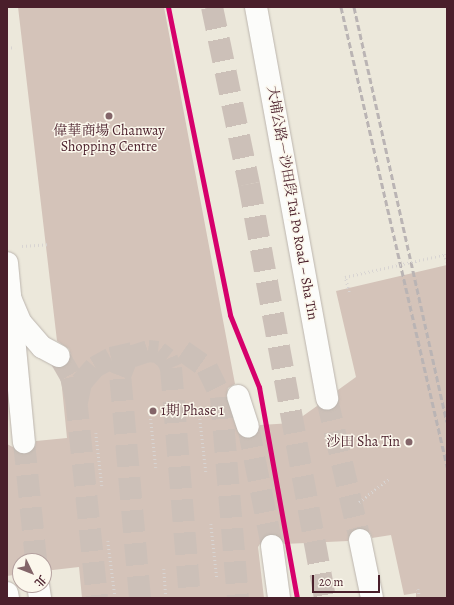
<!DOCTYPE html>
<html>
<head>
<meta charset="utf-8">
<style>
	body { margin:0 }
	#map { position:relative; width:454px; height:605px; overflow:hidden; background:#ece8db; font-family:Alegreya,"Noto Serif TC",serif }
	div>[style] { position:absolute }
	.building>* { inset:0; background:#d4c3b9 }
	.minor-tunnel>* { height:22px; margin-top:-11px; transform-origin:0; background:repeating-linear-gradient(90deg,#ccc0b8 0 22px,transparent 0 33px) }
	.major-tunnel>* { height:22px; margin-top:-11px; transform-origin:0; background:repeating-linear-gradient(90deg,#ccc0b8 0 22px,transparent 0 33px) }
	.highway-tunnel>* { height:22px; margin-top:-11px; transform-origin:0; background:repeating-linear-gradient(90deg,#ccc0b8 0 22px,transparent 0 33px) }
	.path>* { height:2.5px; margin-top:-1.25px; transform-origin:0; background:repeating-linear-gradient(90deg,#d8d4d2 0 1px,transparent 0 4px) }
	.roads { filter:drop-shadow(0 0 1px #bcb5ae) drop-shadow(0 0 1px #bcb5ae) }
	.minor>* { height:22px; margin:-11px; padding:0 11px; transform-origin:11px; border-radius:11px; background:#fcfcfa }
	.major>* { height:22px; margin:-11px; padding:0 11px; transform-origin:11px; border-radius:11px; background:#fcfcfa }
	.highway>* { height:22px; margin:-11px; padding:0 11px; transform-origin:11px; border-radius:11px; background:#fcfcfa }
	.rail>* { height:3px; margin-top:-1.5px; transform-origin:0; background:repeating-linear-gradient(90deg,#bab4b4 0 6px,transparent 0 9px) }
	.path-bridge>* { height:2.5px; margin-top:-1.25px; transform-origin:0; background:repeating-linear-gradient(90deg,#d8d4d2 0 1px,transparent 0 4px) }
	.cycleway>* { height:5px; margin:-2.5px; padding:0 2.5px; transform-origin:2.5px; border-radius:2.5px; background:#d6006c }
	.dots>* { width:11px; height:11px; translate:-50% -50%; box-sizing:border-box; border:2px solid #fbf7ec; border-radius:50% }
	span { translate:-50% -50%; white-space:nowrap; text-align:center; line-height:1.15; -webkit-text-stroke:3px #fbf7ec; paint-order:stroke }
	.poi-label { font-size:14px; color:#4a1f2b }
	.left { translate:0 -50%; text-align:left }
	.right { translate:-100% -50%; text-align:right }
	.street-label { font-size:14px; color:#4a1f2b }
	.frame { position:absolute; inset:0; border:8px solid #4a1f2b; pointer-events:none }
	.north { position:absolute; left:12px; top:553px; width:40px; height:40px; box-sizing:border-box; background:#fbf7ec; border:1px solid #b4a19f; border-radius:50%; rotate:133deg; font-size:11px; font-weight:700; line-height:16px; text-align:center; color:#4a1f2b }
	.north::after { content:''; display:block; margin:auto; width:14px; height:18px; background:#836569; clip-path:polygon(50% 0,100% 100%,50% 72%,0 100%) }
	.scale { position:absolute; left:312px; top:575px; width:68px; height:18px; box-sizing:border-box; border:2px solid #4a1f2b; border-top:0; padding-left:5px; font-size:12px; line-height:14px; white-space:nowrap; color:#4a1f2b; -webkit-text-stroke:3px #fbf7ec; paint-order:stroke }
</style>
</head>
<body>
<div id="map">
	<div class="building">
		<div style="clip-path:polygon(18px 7px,164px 7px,235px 384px,228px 388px,226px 400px,240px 436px,252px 438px,258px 434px,260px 425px,293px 423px,317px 406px,329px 411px,339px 404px,338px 390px,356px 377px,336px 291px,447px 265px,447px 598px,416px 598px,416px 593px,404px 595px,391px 535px,372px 538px,369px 531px,358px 528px,351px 531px,348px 541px,284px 544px,277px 535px,265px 536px,258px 547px,264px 598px,82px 598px,79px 567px,44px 571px,44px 561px,20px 561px,20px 574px,7px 576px,7px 444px,26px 454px,35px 448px,36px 441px,67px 438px,60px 368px,70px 362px,71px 356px,69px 349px,57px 341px)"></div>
	</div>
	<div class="minor-tunnel">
		<div style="left:183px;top:351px;width:29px;rotate:35deg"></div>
		<div style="left:207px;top:368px;width:32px;rotate:64deg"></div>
		<div style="left:221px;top:397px;width:202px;rotate:85.2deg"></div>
		<div style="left:59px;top:356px;width:24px;rotate:60deg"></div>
		<div style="left:71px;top:377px;width:22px;rotate:77deg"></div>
		<div style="left:76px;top:398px;width:201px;rotate:84deg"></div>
		<div style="left:77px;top:402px;width:19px;rotate:-78deg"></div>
		<div style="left:81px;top:383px;width:21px;rotate:-49deg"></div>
		<div style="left:95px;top:367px;width:18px;rotate:-29deg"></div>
		<div style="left:111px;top:358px;width:28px;rotate:-13deg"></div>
		<div style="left:248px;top:426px;width:122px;rotate:78.7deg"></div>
		<div style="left:140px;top:598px;width:223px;rotate:-95.1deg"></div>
		<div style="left:120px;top:376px;width:19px;rotate:-69deg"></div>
		<div style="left:127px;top:358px;width:22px;rotate:-18deg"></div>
		<div style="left:148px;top:351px;width:10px;rotate:6deg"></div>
		<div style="left:158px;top:352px;width:11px;rotate:38deg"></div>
		<div style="left:167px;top:359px;width:10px;rotate:66deg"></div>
		<div style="left:171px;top:368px;width:231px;rotate:85.3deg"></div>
	</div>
	<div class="major-tunnel">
		<div style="left:24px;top:442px;width:120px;rotate:84.2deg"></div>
	</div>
	<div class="highway-tunnel">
		<div style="left:212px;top:7px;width:181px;rotate:78.2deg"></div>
		<div style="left:249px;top:184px;width:421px;rotate:79.6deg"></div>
		<div style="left:327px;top:399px;width:145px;rotate:76.8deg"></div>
	</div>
	<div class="path">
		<div style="left:7px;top:48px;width:8px;rotate:-7deg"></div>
		<div style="left:22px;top:246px;width:26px;rotate:-4deg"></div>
		<div style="left:445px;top:254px;width:8px;rotate:76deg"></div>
		<div style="left:150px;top:411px;width:57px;rotate:84deg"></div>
		<div style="left:200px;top:419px;width:53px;rotate:83.5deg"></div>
		<div style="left:96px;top:433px;width:53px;rotate:83.5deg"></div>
		<div style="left:359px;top:502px;width:37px;rotate:-38deg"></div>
		<div style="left:211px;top:524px;width:54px;rotate:83.7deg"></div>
		<div style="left:108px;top:541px;width:55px;rotate:82.7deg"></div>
		<div style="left:164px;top:569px;width:29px;rotate:86deg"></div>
		<div style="left:418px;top:589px;width:9px;rotate:77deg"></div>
	</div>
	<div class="roads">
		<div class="minor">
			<div style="left:11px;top:300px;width:25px;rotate:67deg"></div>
			<div style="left:21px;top:323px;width:32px;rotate:49deg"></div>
			<div style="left:42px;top:347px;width:19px;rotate:28deg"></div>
			<div style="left:238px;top:396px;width:32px;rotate:72deg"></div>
			<div style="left:272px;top:546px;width:52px;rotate:82.3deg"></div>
		</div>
		<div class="major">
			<div style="left:7px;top:263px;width:180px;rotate:84.6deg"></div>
			<div style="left:38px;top:585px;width:13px;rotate:81deg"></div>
			<div style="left:7px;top:593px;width:5px;rotate:79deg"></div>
		</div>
		<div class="highway">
			<div style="left:256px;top:7px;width:398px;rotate:79.7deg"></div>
			<div style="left:360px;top:540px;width:59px;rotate:78.3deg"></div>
		</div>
	</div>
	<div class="rail">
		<div style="left:341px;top:7px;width:472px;rotate:77deg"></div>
		<div style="left:354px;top:7px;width:425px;rotate:77.4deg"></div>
	</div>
	<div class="path-bridge">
		<div style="left:349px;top:292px;width:16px;rotate:-105deg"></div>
		<div style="left:345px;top:277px;width:105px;rotate:-12.7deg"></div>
	</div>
	<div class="cycleway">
		<div style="left:168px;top:7px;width:314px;rotate:78.6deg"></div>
		<div style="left:230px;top:315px;width:78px;rotate:68.1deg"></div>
		<div style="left:259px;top:387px;width:214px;rotate:79.8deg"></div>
	</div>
	<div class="dots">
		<div style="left:109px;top:116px;background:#836569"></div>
		<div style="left:153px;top:411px;background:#836569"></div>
		<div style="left:409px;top:442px;background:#836569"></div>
	</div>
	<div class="poi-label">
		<span style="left:109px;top:139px">偉華商場 Chanway<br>Shopping Centre</span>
		<span class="left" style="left:161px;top:411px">1期 Phase 1</span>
		<span class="right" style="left:400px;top:442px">沙田 Sha Tin</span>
	</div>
	<div class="street-label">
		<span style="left:292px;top:203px;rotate:80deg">大埔公路－沙田段 Tai Po Road – Sha Tin</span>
	</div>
	<div class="frame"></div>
	<div class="north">北</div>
	<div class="scale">20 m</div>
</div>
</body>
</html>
